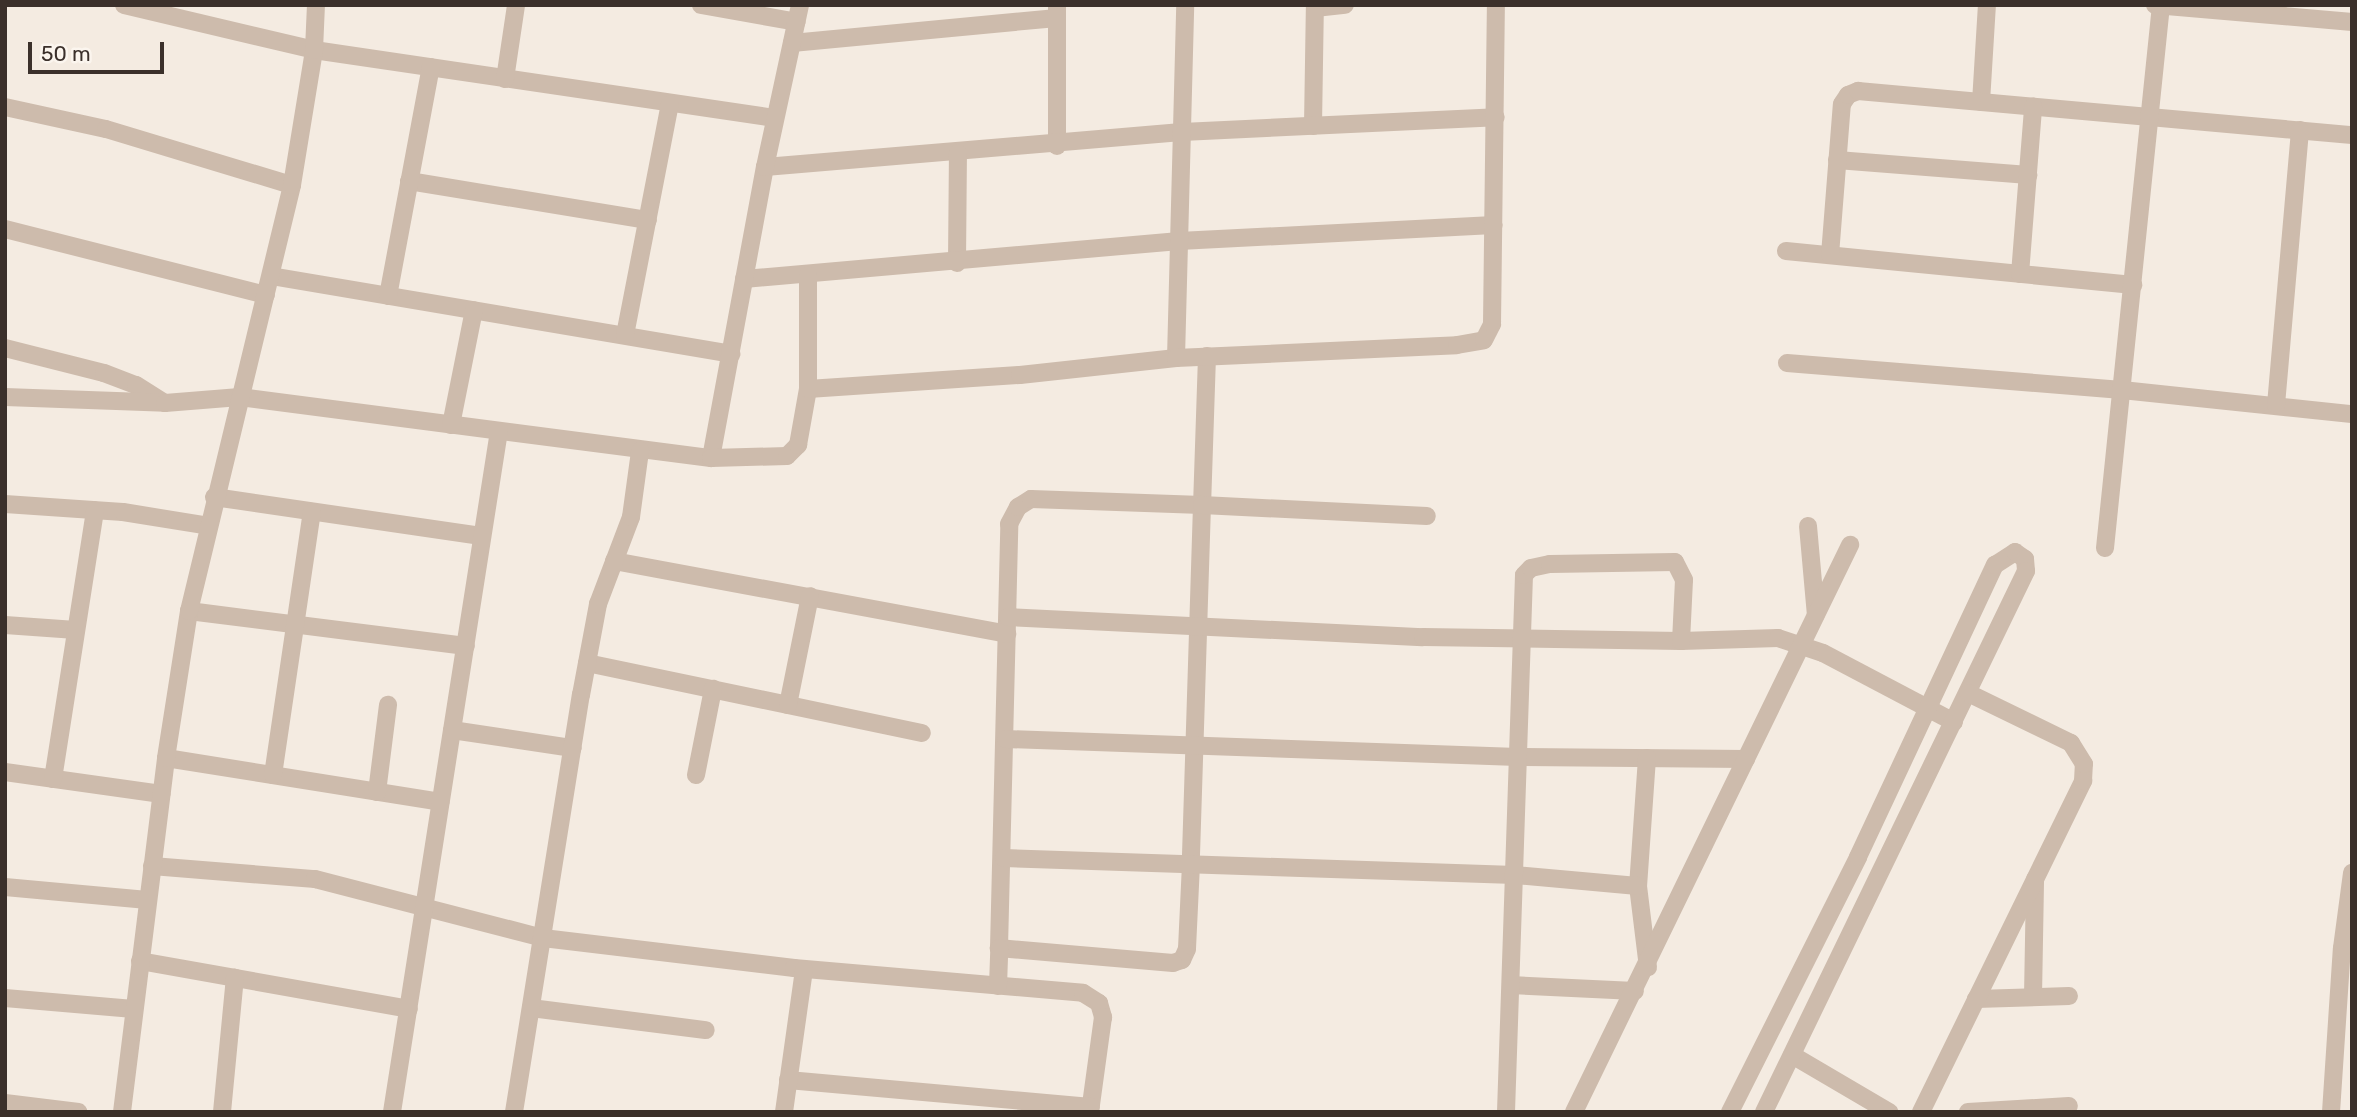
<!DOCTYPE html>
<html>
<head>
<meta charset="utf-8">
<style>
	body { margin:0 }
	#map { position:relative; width:2357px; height:1117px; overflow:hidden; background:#f4ebe1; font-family:Rubik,sans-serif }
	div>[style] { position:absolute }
	.minor>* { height:18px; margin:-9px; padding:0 9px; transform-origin:9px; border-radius:9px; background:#cdbbac }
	span { translate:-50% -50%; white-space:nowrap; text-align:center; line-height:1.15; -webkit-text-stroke:5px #fbf5ee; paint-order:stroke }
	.frame { position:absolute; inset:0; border:7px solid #3b302b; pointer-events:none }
	.scale { position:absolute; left:28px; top:42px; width:136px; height:32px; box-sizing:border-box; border:4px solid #3b302b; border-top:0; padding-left:9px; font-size:21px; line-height:24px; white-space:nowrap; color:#3b302b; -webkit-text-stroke:5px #fbf5ee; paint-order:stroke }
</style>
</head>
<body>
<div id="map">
	<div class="minor">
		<div style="left:124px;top:5px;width:195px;rotate:13.3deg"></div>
		<div style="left:314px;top:50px;width:466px;rotate:8.4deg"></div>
		<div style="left:701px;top:5px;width:97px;rotate:10deg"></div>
		<div style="left:2155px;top:5px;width:198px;rotate:4.9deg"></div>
		<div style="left:1315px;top:8px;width:30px;rotate:-6deg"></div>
		<div style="left:792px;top:43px;width:266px;rotate:-5.4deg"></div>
		<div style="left:505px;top:79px;width:75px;rotate:-81.5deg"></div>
		<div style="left:1981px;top:102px;width:97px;rotate:-86.5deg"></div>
		<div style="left:5px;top:107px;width:103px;rotate:12.3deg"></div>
		<div style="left:106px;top:129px;width:194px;rotate:16.8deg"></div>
		<div style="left:1313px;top:126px;width:121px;rotate:-89.1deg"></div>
		<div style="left:1057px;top:146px;width:141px;rotate:-90deg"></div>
		<div style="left:1837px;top:160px;width:192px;rotate:4.5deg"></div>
		<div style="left:765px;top:167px;width:418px;rotate:-4.8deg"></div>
		<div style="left:1182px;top:132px;width:314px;rotate:-2.7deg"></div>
		<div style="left:409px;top:181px;width:242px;rotate:9.3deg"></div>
		<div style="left:5px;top:229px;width:269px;rotate:14.2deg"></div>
		<div style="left:1786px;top:251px;width:349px;rotate:5.6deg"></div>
		<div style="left:1830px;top:255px;width:151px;rotate:-85.5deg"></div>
		<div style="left:1842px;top:104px;width:11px;rotate:-56deg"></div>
		<div style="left:1848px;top:95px;width:11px;rotate:-22deg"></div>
		<div style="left:1858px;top:91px;width:496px;rotate:5.1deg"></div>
		<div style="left:957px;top:263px;width:110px;rotate:-89.5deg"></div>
		<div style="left:2020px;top:274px;width:168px;rotate:-85.5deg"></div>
		<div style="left:271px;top:276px;width:467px;rotate:9.6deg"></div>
		<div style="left:744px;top:279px;width:437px;rotate:-5deg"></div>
		<div style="left:1179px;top:241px;width:315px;rotate:-2.9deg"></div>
		<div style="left:388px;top:296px;width:233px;rotate:-79.4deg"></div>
		<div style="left:625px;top:335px;width:235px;rotate:-79deg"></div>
		<div style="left:5px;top:348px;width:102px;rotate:14.2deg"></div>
		<div style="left:104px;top:373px;width:34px;rotate:21deg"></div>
		<div style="left:136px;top:385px;width:34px;rotate:32deg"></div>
		<div style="left:1207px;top:356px;width:149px;rotate:91.9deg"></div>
		<div style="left:1202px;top:505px;width:359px;rotate:91.8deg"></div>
		<div style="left:1191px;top:864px;width:85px;rotate:92.7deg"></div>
		<div style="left:1187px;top:949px;width:12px;rotate:114deg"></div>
		<div style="left:1182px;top:960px;width:9px;rotate:162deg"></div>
		<div style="left:1173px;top:963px;width:175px;rotate:-175.1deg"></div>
		<div style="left:999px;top:948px;width:424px;rotate:-88.6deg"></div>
		<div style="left:1009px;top:524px;width:19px;rotate:-62deg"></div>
		<div style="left:1018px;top:507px;width:15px;rotate:-32deg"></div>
		<div style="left:1031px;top:499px;width:171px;rotate:2deg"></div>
		<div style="left:1202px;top:505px;width:225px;rotate:2.8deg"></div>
		<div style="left:1176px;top:358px;width:353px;rotate:-88.5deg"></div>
		<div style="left:1787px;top:363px;width:336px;rotate:4.6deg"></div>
		<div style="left:2122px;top:390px;width:231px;rotate:6deg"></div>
		<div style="left:808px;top:389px;width:212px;rotate:-3.8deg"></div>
		<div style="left:1020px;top:375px;width:157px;rotate:-6.2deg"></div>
		<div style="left:1176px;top:358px;width:281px;rotate:-2.6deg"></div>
		<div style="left:1457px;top:345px;width:27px;rotate:-10deg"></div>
		<div style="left:1484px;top:340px;width:18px;rotate:-63deg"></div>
		<div style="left:1492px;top:324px;width:319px;rotate:-89.3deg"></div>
		<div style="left:5px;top:397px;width:160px;rotate:2.1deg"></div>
		<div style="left:165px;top:403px;width:75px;rotate:-4.6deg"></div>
		<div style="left:240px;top:397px;width:475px;rotate:7.4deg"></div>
		<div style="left:711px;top:458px;width:296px;rotate:-79.5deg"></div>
		<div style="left:765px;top:167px;width:166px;rotate:-77.8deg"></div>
		<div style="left:2276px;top:405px;width:276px;rotate:-85deg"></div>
		<div style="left:451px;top:425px;width:117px;rotate:-78.7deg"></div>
		<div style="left:711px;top:458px;width:76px;rotate:-1.5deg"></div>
		<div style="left:787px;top:456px;width:16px;rotate:-45deg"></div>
		<div style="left:798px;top:445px;width:57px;rotate:-79.9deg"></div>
		<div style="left:808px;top:389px;width:114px;rotate:-90deg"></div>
		<div style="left:214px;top:497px;width:270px;rotate:8.3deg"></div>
		<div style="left:5px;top:504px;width:118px;rotate:3.9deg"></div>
		<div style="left:123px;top:512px;width:87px;rotate:9.2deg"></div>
		<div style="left:1808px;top:526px;width:89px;rotate:84.9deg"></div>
		<div style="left:2105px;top:548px;width:546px;rotate:-84.11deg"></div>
		<div style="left:614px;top:561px;width:400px;rotate:10.5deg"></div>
		<div style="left:189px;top:611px;width:279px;rotate:7.2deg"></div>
		<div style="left:1008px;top:617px;width:415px;rotate:2.8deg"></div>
		<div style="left:1423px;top:637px;width:258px;rotate:0.9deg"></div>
		<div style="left:1681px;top:641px;width:97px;rotate:-1.8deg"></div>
		<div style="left:1778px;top:638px;width:47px;rotate:18.4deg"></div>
		<div style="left:1823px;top:653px;width:148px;rotate:27.8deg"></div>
		<div style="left:5px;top:625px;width:71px;rotate:4deg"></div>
		<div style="left:587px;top:663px;width:342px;rotate:11.8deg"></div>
		<div style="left:788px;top:705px;width:111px;rotate:-78.6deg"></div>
		<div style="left:452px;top:730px;width:122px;rotate:8.5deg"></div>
		<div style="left:1006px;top:739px;width:512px;rotate:2.01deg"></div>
		<div style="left:1518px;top:757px;width:228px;rotate:0.5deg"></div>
		<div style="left:166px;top:758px;width:278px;rotate:9.1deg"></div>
		<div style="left:1647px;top:758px;width:128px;rotate:94deg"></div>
		<div style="left:1638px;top:886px;width:82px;rotate:83deg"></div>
		<div style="left:5px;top:772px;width:158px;rotate:8deg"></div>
		<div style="left:273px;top:775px;width:266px;rotate:-81.6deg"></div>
		<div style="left:696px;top:775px;width:88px;rotate:-78.8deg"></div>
		<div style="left:53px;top:779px;width:272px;rotate:-81.1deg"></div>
		<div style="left:377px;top:792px;width:88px;rotate:-82.8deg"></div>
		<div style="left:1004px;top:858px;width:511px;rotate:1.91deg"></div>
		<div style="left:1515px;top:875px;width:123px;rotate:5.1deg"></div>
		<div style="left:152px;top:866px;width:164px;rotate:4.6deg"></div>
		<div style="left:315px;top:879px;width:236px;rotate:14.5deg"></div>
		<div style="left:543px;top:938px;width:253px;rotate:6.8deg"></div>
		<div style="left:794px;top:968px;width:290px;rotate:4.9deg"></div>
		<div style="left:1083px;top:993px;width:19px;rotate:32deg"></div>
		<div style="left:1099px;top:1003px;width:15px;rotate:74deg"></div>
		<div style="left:1103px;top:1017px;width:96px;rotate:97.8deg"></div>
		<div style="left:5px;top:887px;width:143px;rotate:5.2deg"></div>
		<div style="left:140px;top:961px;width:273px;rotate:10.1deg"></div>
		<div style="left:1511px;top:985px;width:124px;rotate:2.8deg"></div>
		<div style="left:998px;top:986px;width:38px;rotate:-88deg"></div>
		<div style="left:2033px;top:997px;width:118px;rotate:-89deg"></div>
		<div style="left:5px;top:998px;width:129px;rotate:4.9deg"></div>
		<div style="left:1976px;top:999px;width:93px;rotate:-1.8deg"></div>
		<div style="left:531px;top:1008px;width:176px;rotate:7.2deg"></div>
		<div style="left:1792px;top:1055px;width:113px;rotate:30.4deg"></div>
		<div style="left:788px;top:1080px;width:304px;rotate:5.1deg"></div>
		<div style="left:5px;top:1103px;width:74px;rotate:7deg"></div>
		<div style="left:122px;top:1112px;width:357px;rotate:-82.9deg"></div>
		<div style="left:166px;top:758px;width:149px;rotate:-81.1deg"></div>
		<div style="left:189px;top:611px;width:438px;rotate:-76.4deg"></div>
		<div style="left:292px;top:185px;width:137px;rotate:-80.7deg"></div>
		<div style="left:314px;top:50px;width:45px;rotate:-87.5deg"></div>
		<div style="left:222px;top:1112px;width:135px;rotate:-84.5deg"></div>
		<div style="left:392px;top:1112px;width:689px;rotate:-81.07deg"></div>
		<div style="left:514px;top:1112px;width:422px;rotate:-80.9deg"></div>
		<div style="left:581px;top:695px;width:93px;rotate:-79.4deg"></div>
		<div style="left:598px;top:604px;width:93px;rotate:-69.2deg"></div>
		<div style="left:631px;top:517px;width:67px;rotate:-82.2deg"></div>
		<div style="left:784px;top:1112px;width:144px;rotate:-82deg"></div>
		<div style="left:1506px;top:1112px;width:537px;rotate:-88.08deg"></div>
		<div style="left:1524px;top:575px;width:10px;rotate:-45deg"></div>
		<div style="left:1531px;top:568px;width:19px;rotate:-12deg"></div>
		<div style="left:1550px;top:564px;width:125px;rotate:-0.9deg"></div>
		<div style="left:1675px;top:562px;width:20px;rotate:63deg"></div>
		<div style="left:1684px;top:580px;width:61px;rotate:92.8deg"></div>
		<div style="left:1574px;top:1112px;width:631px;rotate:-64.04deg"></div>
		<div style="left:1730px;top:1112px;width:285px;rotate:-63.3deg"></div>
		<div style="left:1858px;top:857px;width:323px;rotate:-64.9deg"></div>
		<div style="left:1995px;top:565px;width:24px;rotate:-33deg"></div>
		<div style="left:2015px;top:552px;width:12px;rotate:35deg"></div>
		<div style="left:2025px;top:559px;width:12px;rotate:85deg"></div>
		<div style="left:2026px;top:571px;width:601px;rotate:115.84deg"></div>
		<div style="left:1921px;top:1112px;width:369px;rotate:-63.9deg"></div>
		<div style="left:2083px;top:781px;width:17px;rotate:-87deg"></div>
		<div style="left:2084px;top:764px;width:25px;rotate:-122deg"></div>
		<div style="left:2071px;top:743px;width:114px;rotate:-154.1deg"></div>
		<div style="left:1968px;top:1112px;width:101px;rotate:-3.4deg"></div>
		<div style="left:2331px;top:1112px;width:164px;rotate:-86.2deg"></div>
		<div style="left:2342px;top:948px;width:76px;rotate:-82.4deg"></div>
	</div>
	<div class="frame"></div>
	<div class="scale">50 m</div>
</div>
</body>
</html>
